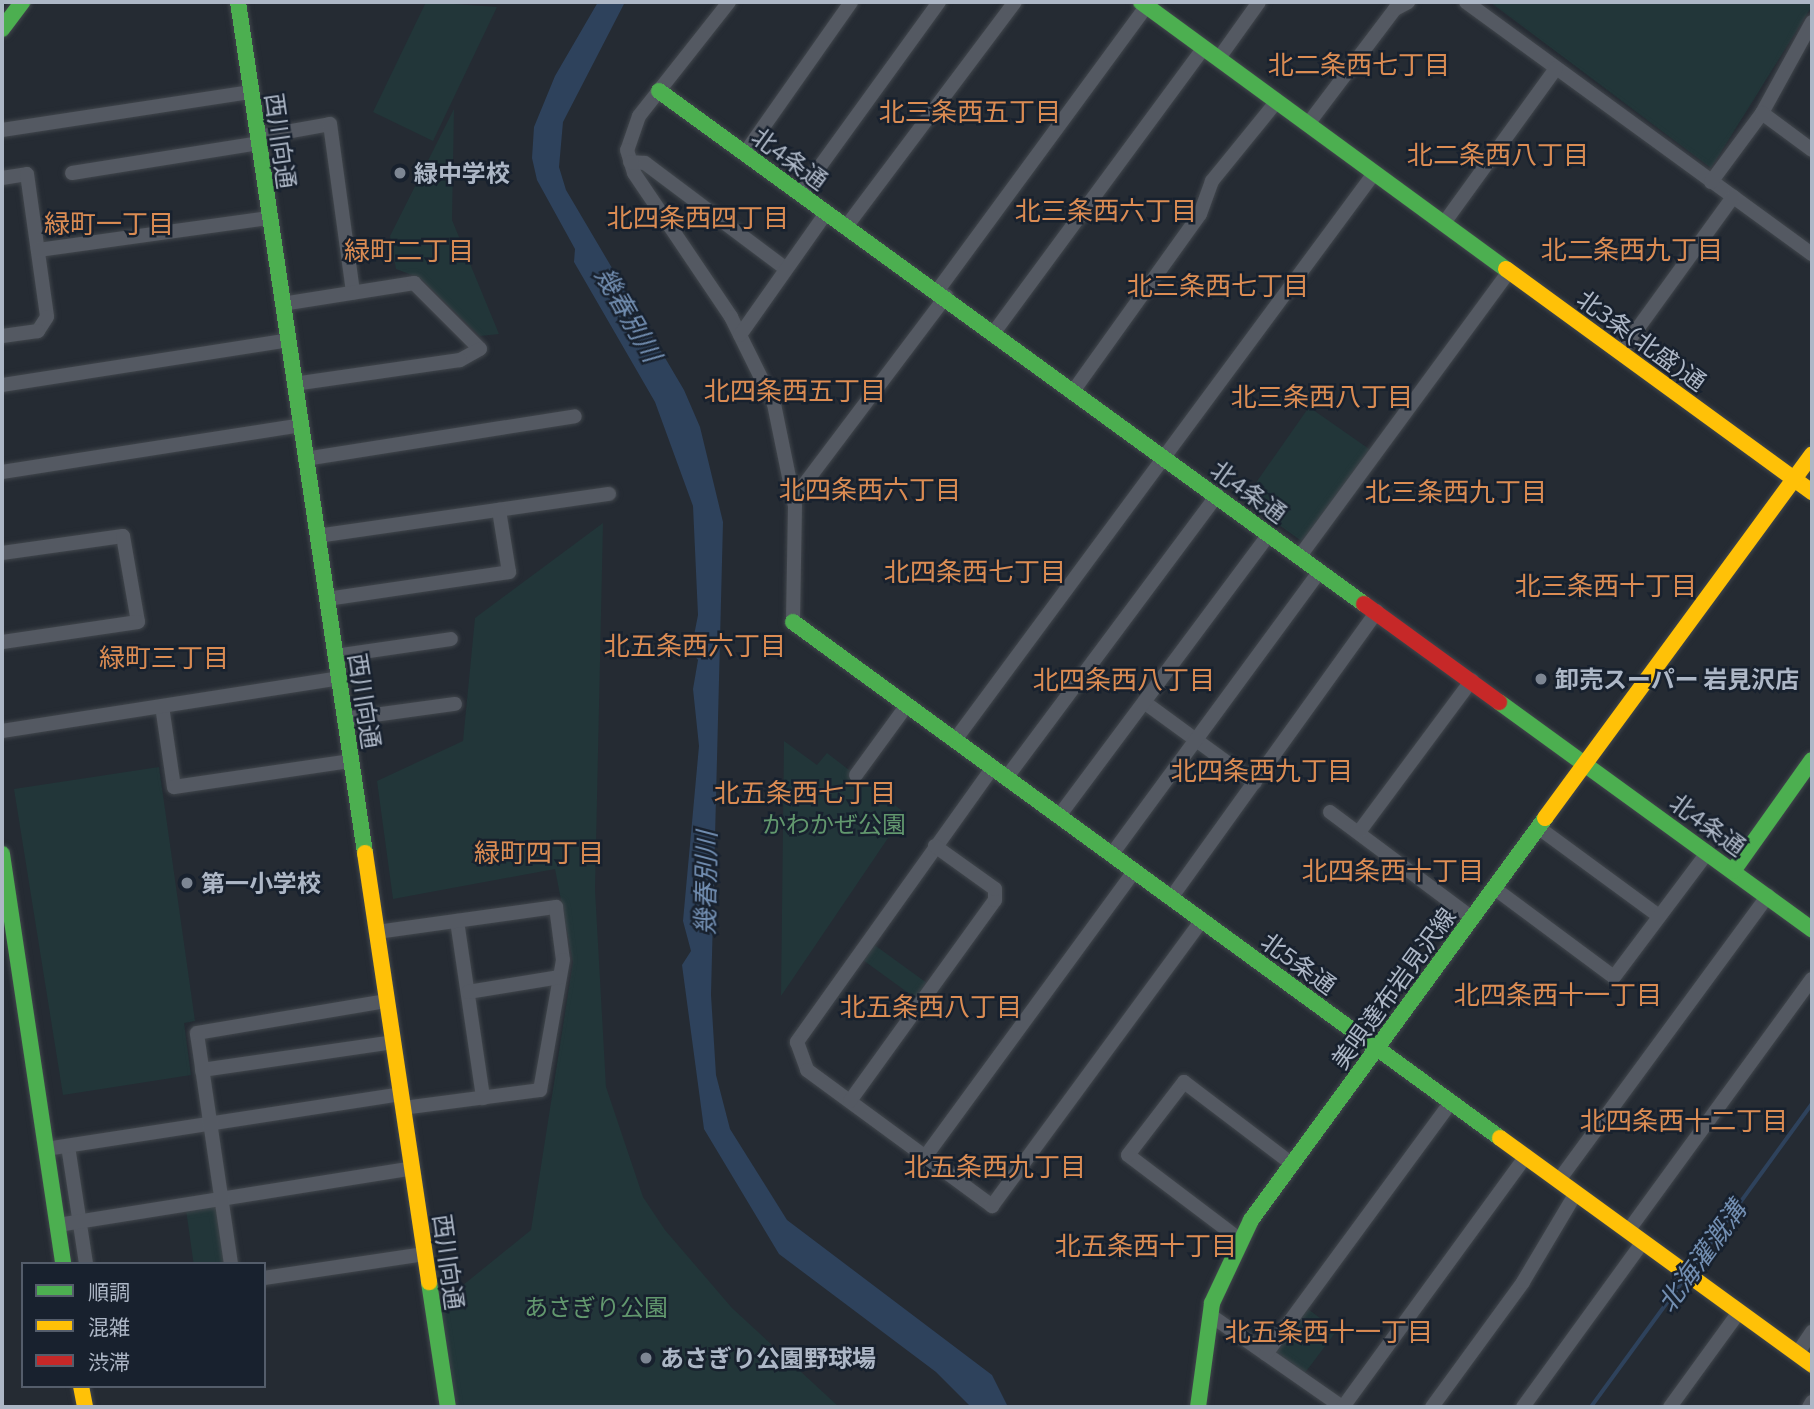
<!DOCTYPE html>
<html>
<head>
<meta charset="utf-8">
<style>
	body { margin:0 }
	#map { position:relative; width:1814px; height:1409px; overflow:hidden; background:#252b33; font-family:Commissioner,"Noto Sans JP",sans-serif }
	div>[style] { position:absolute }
	.green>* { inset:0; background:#223639; transform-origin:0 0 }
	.water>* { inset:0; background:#2e425c }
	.stream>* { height:3.5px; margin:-1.75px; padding:0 1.75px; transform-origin:1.75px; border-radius:1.75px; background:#2e425c }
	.roads { filter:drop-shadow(0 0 2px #41464c) drop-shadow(0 0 2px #41464c) }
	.street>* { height:14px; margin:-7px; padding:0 7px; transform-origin:7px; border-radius:7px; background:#545962 }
	.fast>* { height:16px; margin:-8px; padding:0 8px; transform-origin:8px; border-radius:8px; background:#4caf50 }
	.slow>* { height:16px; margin:-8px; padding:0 8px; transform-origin:8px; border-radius:8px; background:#ffc107 }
	.jam>* { height:16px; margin:-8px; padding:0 8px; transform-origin:8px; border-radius:8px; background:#c62828 }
	.dots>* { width:19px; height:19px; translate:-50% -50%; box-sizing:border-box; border:4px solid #18212e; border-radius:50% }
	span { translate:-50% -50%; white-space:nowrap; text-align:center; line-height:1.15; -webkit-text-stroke:5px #18212e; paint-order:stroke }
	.street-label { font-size:24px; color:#adb7c6 }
	.poi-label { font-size:24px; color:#adb7c6; font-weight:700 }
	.left { translate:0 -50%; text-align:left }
	.park-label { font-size:24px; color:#62986e }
	.neighbourhood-label { font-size:26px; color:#db8c53 }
	.water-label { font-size:26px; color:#728eb1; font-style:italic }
	.frame { position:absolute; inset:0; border:4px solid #adb7c6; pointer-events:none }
	.legend { position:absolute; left:21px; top:1262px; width:245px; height:126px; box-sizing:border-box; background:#18212e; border:2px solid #545d6b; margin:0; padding:9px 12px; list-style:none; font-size:21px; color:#adb7c6 }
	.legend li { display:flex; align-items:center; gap:14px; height:35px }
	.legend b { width:35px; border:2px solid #545d6b }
</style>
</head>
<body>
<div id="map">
	<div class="green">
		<div style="clip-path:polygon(426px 2px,497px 7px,433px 141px,373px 112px)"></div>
		<div style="clip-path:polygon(1490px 2px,1812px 2px,1812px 6px,1711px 168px)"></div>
		<div style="clip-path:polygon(454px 109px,452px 220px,499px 334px,480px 336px,420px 278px,396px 269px,390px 236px)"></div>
		<div style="left:1309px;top:407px;width:76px;height:114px;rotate:35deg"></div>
		<div style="clip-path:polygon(603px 523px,595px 890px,606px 1087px,643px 1197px,665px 1230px,732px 1308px,839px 1407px,453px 1407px,436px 1307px,531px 1230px,573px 962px,555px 869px,393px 899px,377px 781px,463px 741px,475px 618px)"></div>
		<div style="clip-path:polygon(784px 741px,817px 765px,827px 753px,905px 813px,781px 996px)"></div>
		<div style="clip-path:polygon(159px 767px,195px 1021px,184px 1023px,191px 1075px,63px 1095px,14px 789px)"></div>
		<div style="left:869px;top:941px;width:74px;height:19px;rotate:36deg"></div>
		<div style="left:220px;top:1200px;width:65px;height:35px;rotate:82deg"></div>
		<div style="left:1304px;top:1306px;width:41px;height:59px;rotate:37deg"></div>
	</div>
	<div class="water">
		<div style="clip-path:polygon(598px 2px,625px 2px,563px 122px,559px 167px,566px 190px,684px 390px,700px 427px,723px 522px,711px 995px,716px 1075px,730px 1129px,787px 1220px,992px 1375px,1008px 1407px,971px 1407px,936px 1372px,779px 1254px,704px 1129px,682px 965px,691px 951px,683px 921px,699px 746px,693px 689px,698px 660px,691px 651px,698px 615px,693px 506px,655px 402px,574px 262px,575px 249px,537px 180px,532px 158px,534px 127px,555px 76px)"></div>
	</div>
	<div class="stream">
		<div style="left:1692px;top:1269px;width:204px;rotate:-54deg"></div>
		<div style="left:1591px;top:1407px;width:156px;rotate:-53.9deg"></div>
	</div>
	<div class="roads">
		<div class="street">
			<div style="left:729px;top:2px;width:145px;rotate:128.3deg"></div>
			<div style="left:639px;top:116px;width:36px;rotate:109deg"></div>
			<div style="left:627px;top:150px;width:24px;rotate:73deg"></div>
			<div style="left:634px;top:173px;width:174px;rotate:56deg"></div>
			<div style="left:731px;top:317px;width:97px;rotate:63.7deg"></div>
			<div style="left:774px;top:404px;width:104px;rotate:78.4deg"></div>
			<div style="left:795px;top:506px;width:116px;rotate:91deg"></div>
			<div style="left:1466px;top:2px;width:428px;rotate:36.1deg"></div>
			<div style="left:1219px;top:58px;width:69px;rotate:-54.5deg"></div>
			<div style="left:1762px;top:113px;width:104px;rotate:-61.2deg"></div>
			<div style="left:1308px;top:124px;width:144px;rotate:-52.9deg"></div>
			<div style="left:1395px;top:9px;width:15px;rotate:-28deg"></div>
			<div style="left:2px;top:130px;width:252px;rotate:-8.7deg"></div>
			<div style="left:258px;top:137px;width:73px;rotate:-10.2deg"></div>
			<div style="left:330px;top:124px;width:170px;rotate:82.2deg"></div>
			<div style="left:745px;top:153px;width:184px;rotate:-54.9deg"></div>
			<div style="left:630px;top:162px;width:15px;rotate:4deg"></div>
			<div style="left:645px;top:163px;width:176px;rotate:36.9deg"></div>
			<div style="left:72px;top:173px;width:189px;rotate:-9.1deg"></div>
			<div style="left:2px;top:178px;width:25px;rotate:-9deg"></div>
			<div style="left:27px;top:174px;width:144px;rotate:82deg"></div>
			<div style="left:47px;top:317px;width:17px;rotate:123deg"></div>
			<div style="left:38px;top:331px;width:36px;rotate:172deg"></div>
			<div style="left:1711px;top:182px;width:86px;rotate:-53.5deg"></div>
			<div style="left:1762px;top:113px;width:62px;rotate:36.5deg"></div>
			<div style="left:800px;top:194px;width:237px;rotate:-54.1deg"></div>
			<div style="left:1444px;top:223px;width:191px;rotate:-54.1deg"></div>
			<div style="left:846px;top:227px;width:281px;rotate:-53.1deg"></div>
			<div style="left:38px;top:250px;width:234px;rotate:-7.9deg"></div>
			<div style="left:938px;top:290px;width:353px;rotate:-53.7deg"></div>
			<div style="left:282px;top:304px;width:134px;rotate:-9deg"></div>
			<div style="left:414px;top:283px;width:93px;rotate:45deg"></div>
			<div style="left:480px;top:349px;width:23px;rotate:151deg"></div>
			<div style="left:460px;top:360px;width:168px;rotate:171.8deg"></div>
			<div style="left:995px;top:331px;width:352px;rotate:-53.6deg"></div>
			<div style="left:740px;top:335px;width:149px;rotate:-54.8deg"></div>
			<div style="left:1620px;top:353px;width:193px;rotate:-54.1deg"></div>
			<div style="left:2px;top:385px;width:290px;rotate:-8.9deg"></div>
			<div style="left:1074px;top:390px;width:216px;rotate:-54.4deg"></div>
			<div style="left:1200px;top:214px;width:35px;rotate:-70deg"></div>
			<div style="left:1212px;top:181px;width:103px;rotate:-50.9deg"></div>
			<div style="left:305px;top:459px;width:273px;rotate:-9deg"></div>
			<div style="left:2px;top:472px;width:303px;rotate:-8.9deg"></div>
			<div style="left:794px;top:498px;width:253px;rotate:-53deg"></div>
			<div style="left:317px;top:536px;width:295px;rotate:-8.2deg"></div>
			<div style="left:2px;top:553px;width:122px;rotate:-8deg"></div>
			<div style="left:123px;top:536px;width:87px;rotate:80.1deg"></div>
			<div style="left:138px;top:622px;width:137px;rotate:171.6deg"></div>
			<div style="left:1300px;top:556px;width:353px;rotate:-53.7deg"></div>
			<div style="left:327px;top:599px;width:184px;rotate:-8.4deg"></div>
			<div style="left:509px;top:572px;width:63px;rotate:-99.2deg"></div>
			<div style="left:335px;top:656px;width:117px;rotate:-8.3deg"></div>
			<div style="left:1144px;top:702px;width:137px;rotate:36.1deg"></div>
			<div style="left:162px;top:706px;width:82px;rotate:81.6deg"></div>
			<div style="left:174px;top:787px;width:179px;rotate:-8.4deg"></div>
			<div style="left:345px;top:719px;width:111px;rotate:-7.8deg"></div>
			<div style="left:2px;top:731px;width:341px;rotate:-8.9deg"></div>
			<div style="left:955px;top:740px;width:706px;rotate:-53.52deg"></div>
			<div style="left:993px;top:767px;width:338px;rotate:125.5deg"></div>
			<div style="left:797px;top:1042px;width:30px;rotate:70deg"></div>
			<div style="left:807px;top:1070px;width:230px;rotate:36.3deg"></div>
			<div style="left:992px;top:1206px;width:355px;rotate:-53.7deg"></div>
			<div style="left:856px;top:775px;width:87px;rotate:-53.9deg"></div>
			<div style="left:1007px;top:777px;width:352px;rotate:-53.3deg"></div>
			<div style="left:1330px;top:812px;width:177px;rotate:36.7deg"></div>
			<div style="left:1059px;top:816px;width:352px;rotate:-53.3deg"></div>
			<div style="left:1539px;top:828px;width:149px;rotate:36.3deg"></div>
			<div style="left:1359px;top:832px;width:189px;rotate:-53.4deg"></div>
			<div style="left:1112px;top:854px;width:351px;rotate:-53.7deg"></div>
			<div style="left:1494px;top:888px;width:149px;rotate:36.6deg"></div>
			<div style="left:1614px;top:977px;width:156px;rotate:-53.1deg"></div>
			<div style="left:1171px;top:898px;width:353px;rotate:-54.3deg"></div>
			<div style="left:457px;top:921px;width:179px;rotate:81.6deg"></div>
			<div style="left:377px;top:932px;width:181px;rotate:-8deg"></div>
			<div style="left:556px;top:907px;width:53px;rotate:82.5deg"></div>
			<div style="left:563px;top:960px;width:132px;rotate:100deg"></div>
			<div style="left:540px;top:1090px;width:138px;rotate:172.5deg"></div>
			<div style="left:468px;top:992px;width:93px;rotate:-9.3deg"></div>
			<div style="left:202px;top:1070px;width:193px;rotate:-8.3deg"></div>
			<div style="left:850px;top:1101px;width:248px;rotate:-54.2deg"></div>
			<div style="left:995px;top:900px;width:11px;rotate:-90deg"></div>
			<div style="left:995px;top:889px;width:74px;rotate:-144.4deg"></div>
			<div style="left:68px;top:1146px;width:119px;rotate:81.3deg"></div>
			<div style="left:46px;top:1149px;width:359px;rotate:-8.8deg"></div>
			<div style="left:925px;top:1157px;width:354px;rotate:-53.8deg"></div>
			<div style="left:1559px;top:1180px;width:353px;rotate:-53.7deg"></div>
			<div style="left:58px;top:1225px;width:359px;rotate:-9.1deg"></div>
			<div style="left:1628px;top:1231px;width:312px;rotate:-53.9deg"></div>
			<div style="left:1239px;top:1239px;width:139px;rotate:-142.9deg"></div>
			<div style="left:1128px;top:1155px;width:92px;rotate:-52.5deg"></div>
			<div style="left:1184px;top:1082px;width:136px;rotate:37.2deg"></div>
			<div style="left:231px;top:1264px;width:233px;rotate:-98.4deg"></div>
			<div style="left:197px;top:1033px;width:193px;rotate:-9.6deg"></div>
			<div style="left:264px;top:1278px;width:162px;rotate:-8.5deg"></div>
			<div style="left:1210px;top:1315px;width:161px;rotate:34.9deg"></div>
			<div style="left:1266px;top:1354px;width:313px;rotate:-53.7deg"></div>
			<div style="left:1797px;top:1354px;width:27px;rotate:-56deg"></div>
			<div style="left:1343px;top:1407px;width:311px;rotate:-53.9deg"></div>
			<div style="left:1432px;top:1407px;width:155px;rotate:-53.9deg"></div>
			<div style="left:1523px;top:1282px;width:104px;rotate:-59.2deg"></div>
			<div style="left:1523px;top:1407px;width:204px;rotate:-54deg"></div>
			<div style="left:1670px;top:1407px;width:117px;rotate:-54deg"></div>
			<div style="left:1809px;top:1407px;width:6px;rotate:-59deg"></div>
		</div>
		<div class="fast">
			<div style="left:238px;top:2px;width:860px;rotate:81.51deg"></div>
			<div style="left:1141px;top:2px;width:452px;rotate:36.2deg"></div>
			<div style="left:2px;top:29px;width:34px;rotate:-53deg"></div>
			<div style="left:659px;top:91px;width:872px;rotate:36.04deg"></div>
			<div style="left:793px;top:622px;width:875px;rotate:36.12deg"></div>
			<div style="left:1499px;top:702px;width:387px;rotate:36deg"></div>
			<div style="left:2px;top:854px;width:415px;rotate:81.5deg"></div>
			<div style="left:1733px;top:871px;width:136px;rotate:-54.6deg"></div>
			<div style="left:429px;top:1282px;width:126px;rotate:81.4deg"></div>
			<div style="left:1198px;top:1407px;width:105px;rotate:-82.3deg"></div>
			<div style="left:1212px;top:1303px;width:92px;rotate:-64.8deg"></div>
			<div style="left:1251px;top:1220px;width:498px;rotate:-53.8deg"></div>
		</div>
		<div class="slow">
			<div style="left:1506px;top:269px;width:379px;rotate:36.1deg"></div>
			<div style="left:1545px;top:818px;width:451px;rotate:-53.7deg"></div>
			<div style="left:365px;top:853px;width:434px;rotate:81.5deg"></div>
			<div style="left:1500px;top:1138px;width:386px;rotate:36deg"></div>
			<div style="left:81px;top:1386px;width:21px;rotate:79deg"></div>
		</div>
		<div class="jam">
			<div style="left:1364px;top:604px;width:167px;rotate:36deg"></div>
		</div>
	</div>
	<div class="dots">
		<div style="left:400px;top:173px;background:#7d8693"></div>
		<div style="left:1541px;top:679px;background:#7d8693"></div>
		<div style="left:187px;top:883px;background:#7d8693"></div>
		<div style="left:646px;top:1358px;background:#7d8693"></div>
	</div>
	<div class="street-label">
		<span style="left:281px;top:141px;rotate:82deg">西川向通</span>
		<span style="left:790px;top:158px;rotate:36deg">北4条通</span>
		<span style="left:1642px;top:340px;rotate:36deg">北3条(北盛)通</span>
		<span style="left:1249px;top:491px;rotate:36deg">北4条通</span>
		<span style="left:365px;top:701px;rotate:81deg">西川向通</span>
		<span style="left:1708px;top:824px;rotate:36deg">北4条通</span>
		<span style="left:1299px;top:963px;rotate:36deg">北5条通</span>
		<span style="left:1393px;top:988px;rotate:-54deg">美唄達布岩見沢線</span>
		<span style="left:449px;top:1262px;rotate:82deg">西川向通</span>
	</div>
	<div class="poi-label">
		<span class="left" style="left:414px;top:173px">緑中学校</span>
		<span class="left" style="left:1555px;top:679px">卸売スーパー 岩見沢店</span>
		<span class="left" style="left:201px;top:883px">第一小学校</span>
		<span class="left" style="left:660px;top:1358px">あさぎり公園野球場</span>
	</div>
	<div class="park-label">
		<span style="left:834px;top:824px">かわかぜ公園</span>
		<span style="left:596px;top:1307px">あさぎり公園</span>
	</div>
	<div class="neighbourhood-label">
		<span style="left:1359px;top:64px">北二条西七丁目</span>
		<span style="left:970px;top:111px">北三条西五丁目</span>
		<span style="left:1498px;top:154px">北二条西八丁目</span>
		<span style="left:1106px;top:210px">北三条西六丁目</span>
		<span style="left:698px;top:217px">北四条西四丁目</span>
		<span style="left:109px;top:223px">緑町一丁目</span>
		<span style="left:1632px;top:249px">北二条西九丁目</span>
		<span style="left:409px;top:250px">緑町二丁目</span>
		<span style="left:1218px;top:285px">北三条西七丁目</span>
		<span style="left:795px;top:390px">北四条西五丁目</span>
		<span style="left:1322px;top:396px">北三条西八丁目</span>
		<span style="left:870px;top:489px">北四条西六丁目</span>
		<span style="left:1456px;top:491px">北三条西九丁目</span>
		<span style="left:975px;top:571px">北四条西七丁目</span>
		<span style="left:1606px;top:585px">北三条西十丁目</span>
		<span style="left:695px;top:645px">北五条西六丁目</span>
		<span style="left:164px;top:657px">緑町三丁目</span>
		<span style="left:1124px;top:679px">北四条西八丁目</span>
		<span style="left:1262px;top:770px">北四条西九丁目</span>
		<span style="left:805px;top:792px">北五条西七丁目</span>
		<span style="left:539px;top:852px">緑町四丁目</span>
		<span style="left:1393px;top:870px">北四条西十丁目</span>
		<span style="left:1558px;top:994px">北四条西十一丁目</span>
		<span style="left:931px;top:1006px">北五条西八丁目</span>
		<span style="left:1684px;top:1120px">北四条西十二丁目</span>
		<span style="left:995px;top:1166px">北五条西九丁目</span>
		<span style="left:1146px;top:1245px">北五条西十丁目</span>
		<span style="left:1329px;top:1331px">北五条西十一丁目</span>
	</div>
	<div class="water-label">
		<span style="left:629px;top:314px;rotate:60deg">幾春別川</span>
		<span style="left:705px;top:883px;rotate:-89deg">幾春別川</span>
		<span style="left:1701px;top:1256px;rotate:-54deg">北海灌漑溝</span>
	</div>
	<div class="frame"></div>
	<ul class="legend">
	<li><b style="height:9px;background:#4caf50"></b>順調</li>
	<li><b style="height:9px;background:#ffc107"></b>混雑</li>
	<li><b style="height:9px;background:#c62828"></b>渋滞</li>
	</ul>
</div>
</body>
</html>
